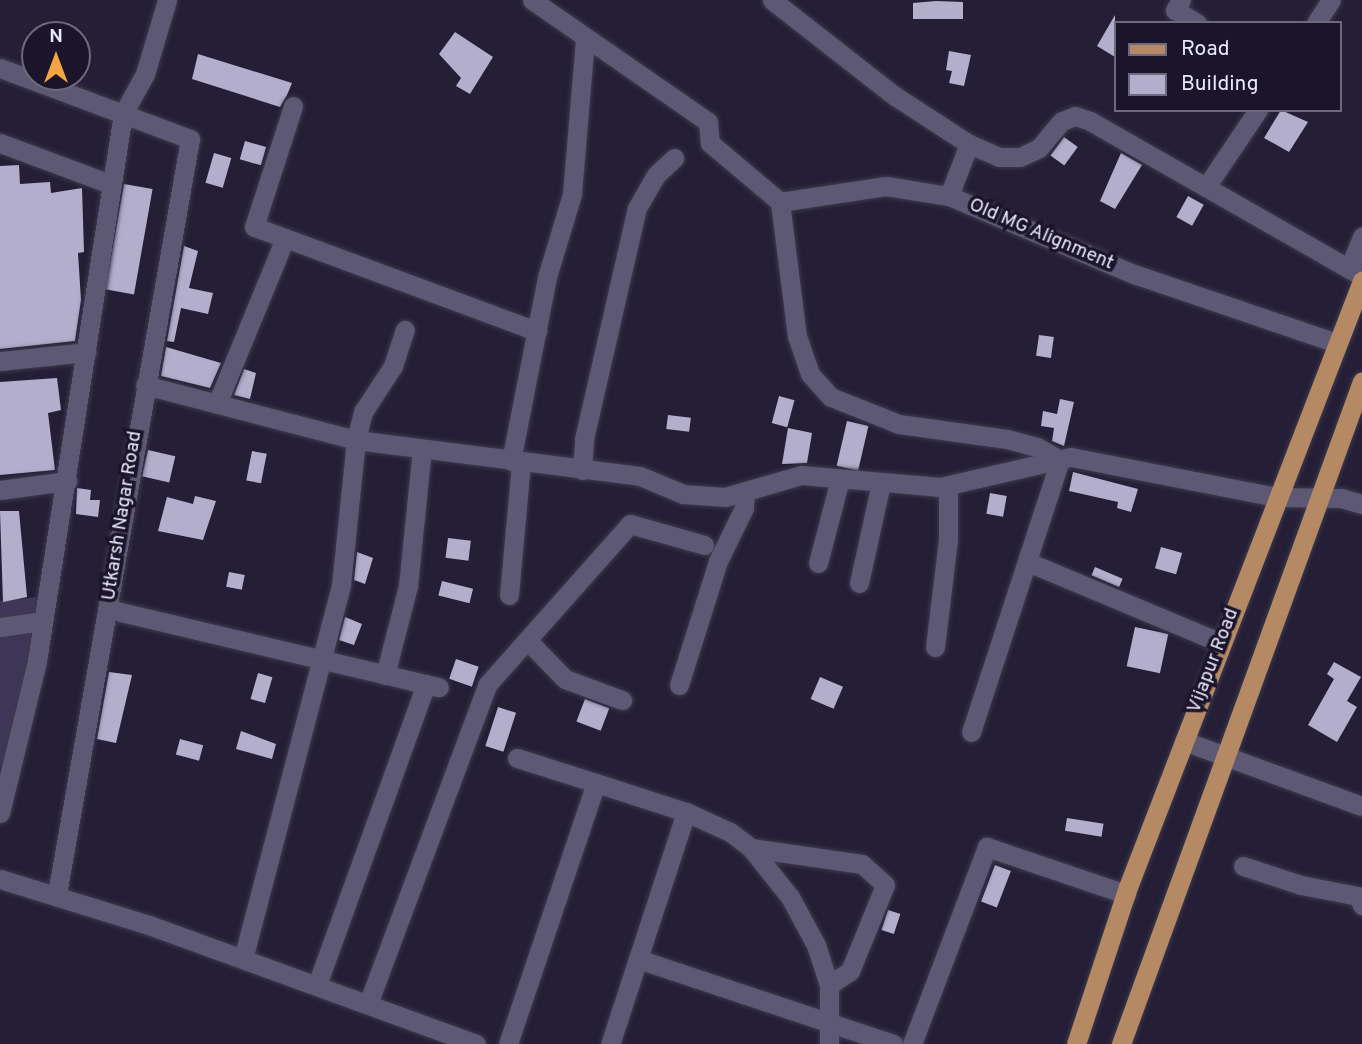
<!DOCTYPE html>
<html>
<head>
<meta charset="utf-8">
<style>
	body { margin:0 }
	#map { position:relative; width:1362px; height:1044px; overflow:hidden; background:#241f36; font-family:Overpass,sans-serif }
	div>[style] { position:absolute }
	.green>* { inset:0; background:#3f3758 }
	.building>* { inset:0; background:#b4aecd; transform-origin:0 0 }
	.roads { filter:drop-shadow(0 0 2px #3e394d) drop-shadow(0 0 2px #3e394d) }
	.minor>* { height:19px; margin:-9.5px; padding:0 9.5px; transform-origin:9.5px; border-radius:9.5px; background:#5d5873 }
	.primary>* { height:19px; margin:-9.5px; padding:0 9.5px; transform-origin:9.5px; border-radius:9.5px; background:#b48963 }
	span { translate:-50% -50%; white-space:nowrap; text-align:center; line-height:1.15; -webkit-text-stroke:7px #1b152c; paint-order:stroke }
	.street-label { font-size:19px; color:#eae7f8 }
	.legend { position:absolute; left:1114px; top:21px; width:228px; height:91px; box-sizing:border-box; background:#1b152c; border:2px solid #6e697e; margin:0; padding:9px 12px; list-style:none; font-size:21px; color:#eae7f8 }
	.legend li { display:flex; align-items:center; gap:14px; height:35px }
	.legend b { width:35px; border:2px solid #6e697e }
	.north { position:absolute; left:21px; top:21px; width:70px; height:70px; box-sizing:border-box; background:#1b152c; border:2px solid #6e697e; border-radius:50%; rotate:0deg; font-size:19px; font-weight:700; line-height:28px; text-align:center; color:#eae7f8 }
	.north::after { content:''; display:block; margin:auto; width:24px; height:32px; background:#f2a542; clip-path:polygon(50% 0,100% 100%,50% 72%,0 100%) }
</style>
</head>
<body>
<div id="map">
	<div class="green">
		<div style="clip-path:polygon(47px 596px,10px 767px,0 767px,0 601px)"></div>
	</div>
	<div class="building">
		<div style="clip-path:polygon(936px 1px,963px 2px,963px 19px,913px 19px,913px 3px)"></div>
		<div style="clip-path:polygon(1115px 15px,1115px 57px,1097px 46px)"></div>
		<div style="clip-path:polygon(455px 32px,493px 57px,470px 94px,456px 86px,461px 78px,439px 54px)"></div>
		<div style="clip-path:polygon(949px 51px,971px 55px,964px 86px,949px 83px,952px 71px,946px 70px)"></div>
		<div style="clip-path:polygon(198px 54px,292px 83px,287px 95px,280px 107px,192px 79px)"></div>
		<div style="clip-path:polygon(1281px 110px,1308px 122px,1289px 152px,1264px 138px)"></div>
		<div style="left:1064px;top:137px;width:17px;height:23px;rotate:36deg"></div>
		<div style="left:245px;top:141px;width:22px;height:19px;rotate:16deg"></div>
		<div style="left:214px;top:153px;width:18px;height:31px;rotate:16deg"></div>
		<div style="clip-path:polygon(1121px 153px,1142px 165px,1115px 209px,1100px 201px)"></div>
		<div style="clip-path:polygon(19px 165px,20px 184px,50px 182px,51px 193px,82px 188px,84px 252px,78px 253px,81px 300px,75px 341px,0 349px,0 166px)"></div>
		<div style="left:124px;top:184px;width:29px;height:107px;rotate:10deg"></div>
		<div style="left:1188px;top:196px;width:18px;height:24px;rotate:29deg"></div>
		<div style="clip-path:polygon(184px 246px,198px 251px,189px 288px,213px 293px,208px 314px,181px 308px,174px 342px,167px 341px)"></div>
		<div style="left:1039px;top:335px;width:15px;height:21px;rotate:8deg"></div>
		<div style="clip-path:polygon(166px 347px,221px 363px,210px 388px,161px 376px)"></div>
		<div style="clip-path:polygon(244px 369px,256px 373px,250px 399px,234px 395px)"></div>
		<div style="clip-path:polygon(57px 378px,61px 410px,48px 413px,55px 470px,0 475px,0 382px)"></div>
		<div style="left:779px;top:396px;width:16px;height:28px;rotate:15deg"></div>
		<div style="clip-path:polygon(1060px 399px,1074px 402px,1064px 446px,1052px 441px,1054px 428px,1041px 426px,1043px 411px,1057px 414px)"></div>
		<div style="left:668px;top:415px;width:23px;height:14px;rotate:7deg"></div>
		<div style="left:847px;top:421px;width:22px;height:46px;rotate:13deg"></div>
		<div style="clip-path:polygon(788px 428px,812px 433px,807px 463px,782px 464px)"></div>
		<div style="left:148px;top:450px;width:28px;height:27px;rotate:13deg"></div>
		<div style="left:252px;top:451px;width:15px;height:30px;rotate:11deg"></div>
		<div style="clip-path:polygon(1073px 472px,1138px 489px,1131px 512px,1117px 508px,1118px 502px,1069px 491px)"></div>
		<div style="clip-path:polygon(77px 488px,91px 490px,90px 500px,100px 500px,98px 517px,76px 514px)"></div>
		<div style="left:990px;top:493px;width:17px;height:21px;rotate:10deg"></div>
		<div style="clip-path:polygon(195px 496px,216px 501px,203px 540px,158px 531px,167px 497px,193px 504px)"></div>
		<div style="clip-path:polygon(0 511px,19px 511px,27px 597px,3px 602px)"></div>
		<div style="left:448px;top:538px;width:23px;height:20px;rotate:7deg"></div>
		<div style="left:1161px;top:547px;width:22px;height:22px;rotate:16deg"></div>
		<div style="clip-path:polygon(357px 552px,373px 558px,365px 584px,354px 580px)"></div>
		<div style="left:1095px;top:567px;width:30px;height:9px;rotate:23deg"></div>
		<div style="left:229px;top:572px;width:16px;height:15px;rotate:11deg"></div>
		<div style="left:442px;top:581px;width:32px;height:15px;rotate:14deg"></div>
		<div style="clip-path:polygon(345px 617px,362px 624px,354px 645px,339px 640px)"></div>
		<div style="left:1135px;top:627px;width:34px;height:40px;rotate:12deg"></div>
		<div style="left:456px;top:659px;width:24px;height:21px;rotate:19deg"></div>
		<div style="clip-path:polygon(1334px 662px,1361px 677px,1347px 701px,1357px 707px,1337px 742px,1308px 725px,1334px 679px,1327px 674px)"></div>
		<div style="clip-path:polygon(109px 672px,132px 675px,116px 743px,97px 739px)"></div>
		<div style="left:258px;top:673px;width:15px;height:27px;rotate:16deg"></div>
		<div style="left:820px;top:677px;width:25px;height:24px;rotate:23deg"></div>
		<div style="left:585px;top:699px;width:26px;height:24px;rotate:21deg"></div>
		<div style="left:498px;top:707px;width:19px;height:41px;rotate:18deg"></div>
		<div style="clip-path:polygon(241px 731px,276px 744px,272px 759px,236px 749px)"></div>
		<div style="left:180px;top:739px;width:24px;height:16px;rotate:15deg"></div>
		<div style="left:1067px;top:818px;width:37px;height:13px;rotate:9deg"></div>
		<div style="left:995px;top:865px;width:17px;height:39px;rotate:21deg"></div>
		<div style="left:888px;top:910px;width:13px;height:21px;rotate:18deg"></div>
	</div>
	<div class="roads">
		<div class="minor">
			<div style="left:532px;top:0;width:214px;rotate:34.7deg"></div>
			<div style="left:708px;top:122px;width:21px;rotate:85deg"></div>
			<div style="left:710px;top:143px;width:92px;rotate:40.1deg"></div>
			<div style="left:780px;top:202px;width:135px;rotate:82.8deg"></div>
			<div style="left:797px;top:336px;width:40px;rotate:71.1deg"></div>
			<div style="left:810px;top:374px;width:31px;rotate:48deg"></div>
			<div style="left:831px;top:397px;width:73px;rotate:21.7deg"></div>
			<div style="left:899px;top:424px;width:109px;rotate:7.9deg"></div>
			<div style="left:1007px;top:439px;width:31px;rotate:15deg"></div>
			<div style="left:1037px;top:447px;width:26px;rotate:29deg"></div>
			<div style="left:1060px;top:460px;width:286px;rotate:108.1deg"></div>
			<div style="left:772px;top:0;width:156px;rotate:38deg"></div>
			<div style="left:895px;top:96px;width:88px;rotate:33deg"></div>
			<div style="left:969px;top:144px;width:33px;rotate:23deg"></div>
			<div style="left:999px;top:157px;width:21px"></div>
			<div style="left:1020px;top:157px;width:21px;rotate:-25deg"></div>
			<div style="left:1039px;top:148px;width:35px;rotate:-50deg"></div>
			<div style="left:1062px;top:121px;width:14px;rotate:-21deg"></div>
			<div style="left:1075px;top:116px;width:16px;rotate:18deg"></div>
			<div style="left:1090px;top:121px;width:313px;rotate:29.7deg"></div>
			<div style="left:1181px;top:0;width:12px;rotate:121deg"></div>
			<div style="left:1175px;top:10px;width:26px;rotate:31deg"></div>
			<div style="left:1316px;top:23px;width:27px;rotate:-57deg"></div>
			<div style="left:0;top:68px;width:203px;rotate:20.5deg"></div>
			<div style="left:190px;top:139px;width:767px;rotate:99.99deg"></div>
			<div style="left:0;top:143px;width:117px;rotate:20.4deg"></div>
			<div style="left:1206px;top:187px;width:93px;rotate:-56deg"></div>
			<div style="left:949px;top:196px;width:56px;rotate:-69deg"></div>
			<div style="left:780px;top:202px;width:107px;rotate:-8.6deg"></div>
			<div style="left:886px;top:186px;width:64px;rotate:9deg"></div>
			<div style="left:949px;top:196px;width:201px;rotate:22.9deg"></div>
			<div style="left:1134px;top:274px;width:214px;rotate:18.8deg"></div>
			<div style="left:285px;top:238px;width:269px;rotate:20.3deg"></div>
			<div style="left:1349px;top:269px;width:35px;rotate:-68deg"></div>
			<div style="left:0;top:361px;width:87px;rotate:-5.9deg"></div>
			<div style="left:145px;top:385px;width:218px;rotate:14.6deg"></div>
			<div style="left:356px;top:440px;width:286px;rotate:7.2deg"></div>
			<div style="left:640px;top:476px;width:47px;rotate:22.7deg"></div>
			<div style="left:683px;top:494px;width:42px;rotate:4.1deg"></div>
			<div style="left:725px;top:497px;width:79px;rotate:-16.1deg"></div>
			<div style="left:801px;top:475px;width:140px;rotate:4.9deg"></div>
			<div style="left:940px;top:487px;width:134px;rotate:-12.9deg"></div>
			<div style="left:1071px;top:457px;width:210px;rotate:11deg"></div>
			<div style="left:1277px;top:497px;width:64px;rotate:0.9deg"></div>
			<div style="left:1341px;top:498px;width:22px;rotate:16deg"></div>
			<div style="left:217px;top:404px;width:179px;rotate:-67.7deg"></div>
			<div style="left:285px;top:238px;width:33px;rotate:-160deg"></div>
			<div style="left:254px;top:227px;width:127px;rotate:-72.1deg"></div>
			<div style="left:511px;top:461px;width:187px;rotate:-78.9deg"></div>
			<div style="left:547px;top:277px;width:87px;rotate:-73.2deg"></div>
			<div style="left:572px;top:194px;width:157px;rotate:-85.2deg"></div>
			<div style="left:582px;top:470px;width:31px;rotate:-86deg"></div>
			<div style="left:584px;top:439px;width:237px;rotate:-77.1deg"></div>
			<div style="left:637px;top:208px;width:38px;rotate:-60deg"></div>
			<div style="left:656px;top:175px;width:25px;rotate:-43deg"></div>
			<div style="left:0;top:490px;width:68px;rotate:-7.7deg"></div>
			<div style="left:818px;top:563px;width:87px;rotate:-75.3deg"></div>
			<div style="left:1030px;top:563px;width:207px;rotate:22.7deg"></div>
			<div style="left:859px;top:583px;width:102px;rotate:-77.6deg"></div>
			<div style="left:509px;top:595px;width:133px;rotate:-84.8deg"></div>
			<div style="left:108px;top:609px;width:340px;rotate:13.3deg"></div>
			<div style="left:0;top:627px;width:43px;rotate:-7.9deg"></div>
			<div style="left:527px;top:640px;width:54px;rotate:45.7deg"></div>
			<div style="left:565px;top:679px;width:61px;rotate:20.2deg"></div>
			<div style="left:935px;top:647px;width:108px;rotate:-83.1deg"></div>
			<div style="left:948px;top:540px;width:54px;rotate:-90deg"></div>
			<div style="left:385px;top:675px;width:92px;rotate:-75.5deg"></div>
			<div style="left:408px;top:586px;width:138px;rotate:-84.2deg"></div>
			<div style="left:679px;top:685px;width:130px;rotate:-72.5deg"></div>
			<div style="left:718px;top:561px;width:59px;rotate:-63.9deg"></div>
			<div style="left:744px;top:508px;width:17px;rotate:-87deg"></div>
			<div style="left:1184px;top:741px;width:189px;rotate:20.1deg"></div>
			<div style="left:596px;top:783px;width:95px;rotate:17.9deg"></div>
			<div style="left:686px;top:812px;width:244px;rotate:108.1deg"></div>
			<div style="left:686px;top:812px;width:48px;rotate:24.4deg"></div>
			<div style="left:730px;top:832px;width:26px;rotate:37deg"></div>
			<div style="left:751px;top:848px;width:63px;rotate:51.5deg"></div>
			<div style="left:790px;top:897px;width:55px;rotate:61.6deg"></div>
			<div style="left:816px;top:945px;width:42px;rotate:72deg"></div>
			<div style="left:829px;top:985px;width:59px;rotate:90deg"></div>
			<div style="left:0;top:813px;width:156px;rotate:-76.3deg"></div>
			<div style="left:37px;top:661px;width:554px;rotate:-81.07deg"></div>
			<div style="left:123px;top:114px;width:46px;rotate:-61.2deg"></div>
			<div style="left:145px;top:74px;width:77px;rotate:-73.4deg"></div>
			<div style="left:751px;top:848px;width:112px;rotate:8.2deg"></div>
			<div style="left:862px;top:864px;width:31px;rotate:42deg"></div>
			<div style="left:885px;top:885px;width:93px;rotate:112.1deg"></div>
			<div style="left:850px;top:971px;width:25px;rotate:146deg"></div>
			<div style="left:1243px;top:866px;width:61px;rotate:18.1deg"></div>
			<div style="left:1301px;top:885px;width:58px;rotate:10.9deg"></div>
			<div style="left:1358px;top:896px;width:10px;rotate:66deg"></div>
			<div style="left:0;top:879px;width:156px;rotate:17.2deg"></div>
			<div style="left:149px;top:925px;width:348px;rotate:20deg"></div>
			<div style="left:243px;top:959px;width:387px;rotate:-75.3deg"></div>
			<div style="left:341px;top:585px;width:146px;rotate:-84.1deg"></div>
			<div style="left:356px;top:440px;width:29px;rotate:-76deg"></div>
			<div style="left:363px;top:412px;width:55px;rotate:-56.9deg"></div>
			<div style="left:393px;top:366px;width:38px;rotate:-72deg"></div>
			<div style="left:638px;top:959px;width:269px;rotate:18.4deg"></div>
			<div style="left:317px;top:985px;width:320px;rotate:-70.1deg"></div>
			<div style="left:368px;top:1004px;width:340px;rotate:-69.5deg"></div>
			<div style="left:487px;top:685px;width:215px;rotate:-48.4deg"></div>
			<div style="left:630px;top:524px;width:77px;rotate:15.8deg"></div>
			<div style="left:508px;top:1044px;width:275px;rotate:-71.4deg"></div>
			<div style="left:596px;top:783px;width:83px;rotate:-162.4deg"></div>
			<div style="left:912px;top:1044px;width:211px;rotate:-69.2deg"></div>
			<div style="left:987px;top:847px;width:147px;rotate:18.7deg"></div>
		</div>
		<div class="primary">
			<div style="left:1076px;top:1044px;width:165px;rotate:-71.7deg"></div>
			<div style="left:1128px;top:887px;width:650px;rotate:-68.89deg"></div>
			<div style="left:1121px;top:1044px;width:705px;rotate:-70.02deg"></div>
		</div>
	</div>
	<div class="street-label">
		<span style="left:1041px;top:235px;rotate:23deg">Old MG Alignment</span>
		<span style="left:123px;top:516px;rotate:-81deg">Utkarsh Nagar Road</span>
		<span style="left:1214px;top:661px;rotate:-69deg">Vijapur Road</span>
	</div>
	<ul class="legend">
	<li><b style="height:9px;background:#b48963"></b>Road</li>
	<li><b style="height:19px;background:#b4aecd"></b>Building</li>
	</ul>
	<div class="north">N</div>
</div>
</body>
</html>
